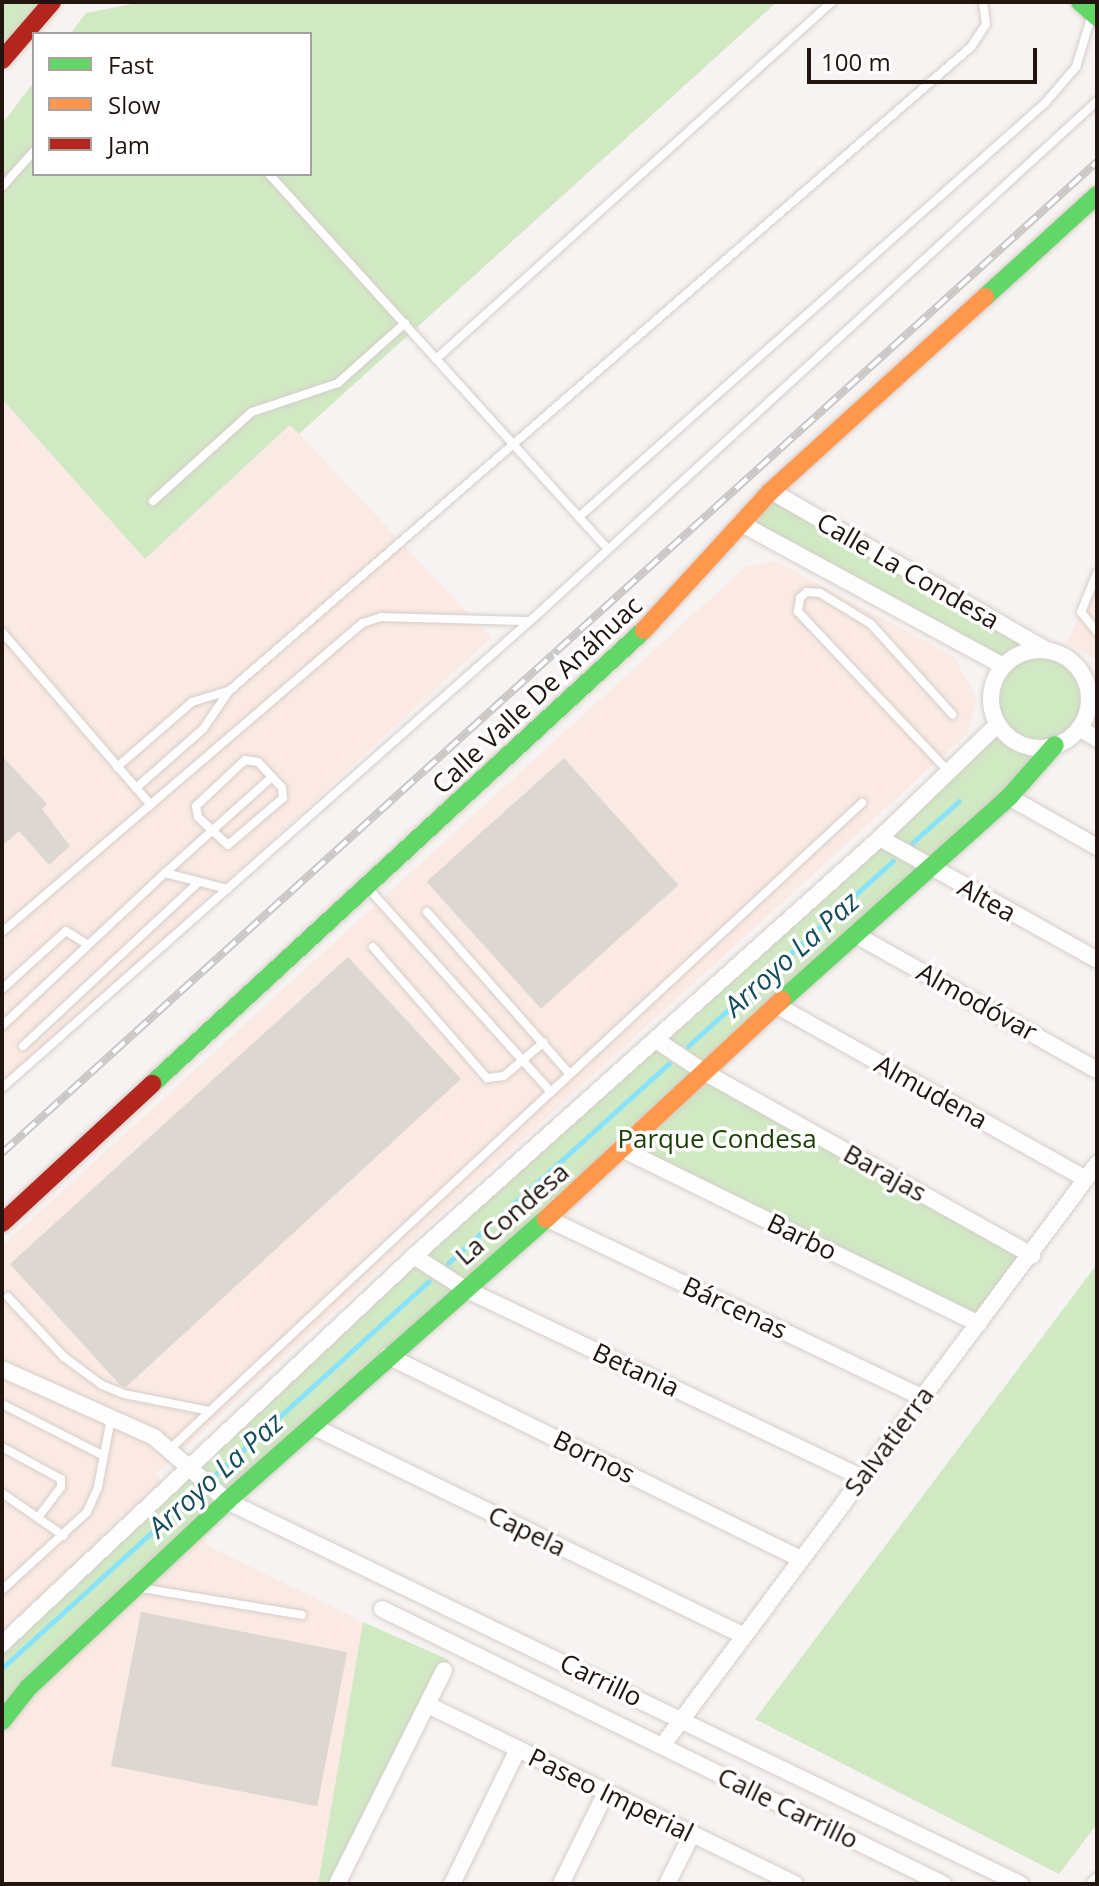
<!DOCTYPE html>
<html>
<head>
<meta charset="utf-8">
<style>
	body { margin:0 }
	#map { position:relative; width:1099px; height:1886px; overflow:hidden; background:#f7f3f2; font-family:"Open Sans",sans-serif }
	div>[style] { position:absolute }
	.built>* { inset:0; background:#fbeae3 }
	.green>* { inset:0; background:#d0e9c3 }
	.stream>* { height:5px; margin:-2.5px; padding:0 2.5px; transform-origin:2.5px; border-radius:2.5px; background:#88e2fa }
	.building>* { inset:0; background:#ddd7d1; transform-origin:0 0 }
	.roads { filter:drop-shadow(0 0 2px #d5cdc9) drop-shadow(0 0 2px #d5cdc9) }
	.lane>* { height:8px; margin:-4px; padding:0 4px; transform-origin:4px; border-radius:4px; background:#fefdfd }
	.street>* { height:16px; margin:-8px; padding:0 8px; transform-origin:8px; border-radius:8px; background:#fefdfd }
	.street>.ring { margin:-8px; padding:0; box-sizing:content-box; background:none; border:16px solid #fefdfd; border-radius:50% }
	.fast>* { height:18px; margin:-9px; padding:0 9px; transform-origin:9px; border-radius:9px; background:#63d668 }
	.slow>* { height:18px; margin:-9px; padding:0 9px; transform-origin:9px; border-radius:9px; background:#ff974d }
	.jam>* { height:18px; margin:-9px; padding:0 9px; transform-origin:9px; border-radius:9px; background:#b3261e }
	.rail>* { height:8px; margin-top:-4px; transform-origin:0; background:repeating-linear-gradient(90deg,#fff 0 15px,#cac8c7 0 30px); box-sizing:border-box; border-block:2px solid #cac8c7 }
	span { translate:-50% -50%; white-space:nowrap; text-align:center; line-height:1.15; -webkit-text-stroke:7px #fff; paint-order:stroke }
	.street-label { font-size:26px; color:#22150f }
	.park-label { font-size:26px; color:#1b3e05 }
	.water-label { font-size:28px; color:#144c5a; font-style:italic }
	.frame { position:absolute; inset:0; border:4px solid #22150f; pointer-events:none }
	.legend { position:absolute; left:32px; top:32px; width:280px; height:144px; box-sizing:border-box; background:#fff; border:2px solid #a7a19f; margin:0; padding:10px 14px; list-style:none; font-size:24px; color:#22150f }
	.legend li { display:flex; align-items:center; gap:16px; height:40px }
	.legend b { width:40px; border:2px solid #a7a19f }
	.scale { position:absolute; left:807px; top:48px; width:230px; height:36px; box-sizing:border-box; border:4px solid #22150f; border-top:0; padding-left:10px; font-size:24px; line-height:28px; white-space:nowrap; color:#22150f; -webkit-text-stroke:6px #fff; paint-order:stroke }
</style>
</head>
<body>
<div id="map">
	<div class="built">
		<div style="clip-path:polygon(2px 399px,145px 559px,291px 425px,491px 638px,2px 1089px)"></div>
		<div style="clip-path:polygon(775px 561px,953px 656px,977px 698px,968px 733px,156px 1474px,207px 1545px,363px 1622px,318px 1884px,2px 1884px,2px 1246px,745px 567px)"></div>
		<div style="clip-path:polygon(1097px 586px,1097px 660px,1066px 643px)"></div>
	</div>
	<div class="green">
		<div style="clip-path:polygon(2px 2px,44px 2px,2px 51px)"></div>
		<div style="clip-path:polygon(142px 2px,777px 2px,299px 434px,290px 425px,145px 559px,2px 399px,2px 124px,34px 82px,34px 174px,310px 174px,310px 34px,70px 34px,86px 13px)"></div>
		<div style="clip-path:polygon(771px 491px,1072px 662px,1087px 686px,1089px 701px,1079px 728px,1068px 738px,704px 1072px,1032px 1255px,979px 1324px,624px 1150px,2px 1721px,2px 1644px,998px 724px,991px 704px,993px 684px,1003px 667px,740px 523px)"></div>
		<div style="clip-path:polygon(1097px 1264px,1097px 1824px,1059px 1874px,755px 1719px)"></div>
		<div style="clip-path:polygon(363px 1622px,449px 1660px,337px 1884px,318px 1884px)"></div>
	</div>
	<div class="stream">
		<div style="left:912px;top:843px;width:63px;rotate:-41.8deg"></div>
		<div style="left:688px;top:1046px;width:276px;rotate:-42.1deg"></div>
		<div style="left:448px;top:1263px;width:298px;rotate:-42.1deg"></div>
		<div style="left:2px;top:1668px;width:576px;rotate:-42.19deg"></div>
	</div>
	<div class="building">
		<div style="clip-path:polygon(2px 756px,47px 804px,42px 809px,70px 846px,49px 865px,19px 831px,2px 846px)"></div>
		<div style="left:564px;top:758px;width:171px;height:185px;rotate:48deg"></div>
		<div style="clip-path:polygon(348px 957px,461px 1079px,126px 1387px,120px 1385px,10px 1264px)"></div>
		<div style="left:141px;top:1612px;width:210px;height:157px;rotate:11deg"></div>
	</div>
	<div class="roads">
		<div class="lane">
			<div style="left:269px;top:174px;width:503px;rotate:47.9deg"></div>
			<div style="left:2px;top:187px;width:48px;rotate:-48.4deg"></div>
			<div style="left:436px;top:359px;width:533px;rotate:-42.04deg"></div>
			<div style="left:153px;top:501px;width:133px;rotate:-42deg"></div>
			<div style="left:252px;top:412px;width:91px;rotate:-18.6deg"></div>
			<div style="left:338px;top:383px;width:90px;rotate:-41.8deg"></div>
			<div style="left:579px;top:517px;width:623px;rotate:-41.62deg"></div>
			<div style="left:1045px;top:103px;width:48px;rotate:-49.3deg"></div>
			<div style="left:1076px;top:67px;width:55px;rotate:-73.2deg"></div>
			<div style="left:1097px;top:573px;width:42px;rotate:112.3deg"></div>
			<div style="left:1081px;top:612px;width:26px;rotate:51deg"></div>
			<div style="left:2px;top:632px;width:228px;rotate:49.3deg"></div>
			<div style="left:245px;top:760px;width:13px;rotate:9deg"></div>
			<div style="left:258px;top:762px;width:35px;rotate:47deg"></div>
			<div style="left:282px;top:788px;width:10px;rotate:84deg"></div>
			<div style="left:283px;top:798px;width:72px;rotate:139.5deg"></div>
			<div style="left:228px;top:845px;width:41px;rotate:-137deg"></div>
			<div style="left:198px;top:817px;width:11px;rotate:-100deg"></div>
			<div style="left:196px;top:806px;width:67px;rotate:-43.2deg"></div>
			<div style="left:117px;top:767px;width:99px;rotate:-40.9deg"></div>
			<div style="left:192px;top:702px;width:39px;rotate:-17deg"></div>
			<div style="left:948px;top:771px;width:219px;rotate:-133.3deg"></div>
			<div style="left:798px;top:612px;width:14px;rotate:-82deg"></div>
			<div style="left:800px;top:598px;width:9px;rotate:-41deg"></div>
			<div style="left:807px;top:592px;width:13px;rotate:4deg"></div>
			<div style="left:820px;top:593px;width:60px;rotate:31.3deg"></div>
			<div style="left:871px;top:624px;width:122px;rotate:48deg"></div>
			<div style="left:136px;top:788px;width:89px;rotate:-41.4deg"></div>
			<div style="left:203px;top:729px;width:46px;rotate:-55.6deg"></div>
			<div style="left:229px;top:691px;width:982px;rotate:-40.96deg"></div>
			<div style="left:971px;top:47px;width:27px;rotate:-57deg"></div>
			<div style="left:986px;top:24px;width:22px;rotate:-98deg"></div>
			<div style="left:165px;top:873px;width:144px;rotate:-41.9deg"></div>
			<div style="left:427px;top:912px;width:216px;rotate:48.6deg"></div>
			<div style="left:2px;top:932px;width:475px;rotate:-40.6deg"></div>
			<div style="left:363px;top:623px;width:20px;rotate:-18deg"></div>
			<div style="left:382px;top:617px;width:147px;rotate:1.6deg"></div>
			<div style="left:373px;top:947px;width:174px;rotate:49deg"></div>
			<div style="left:487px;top:1078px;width:17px;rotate:-7deg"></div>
			<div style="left:504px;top:1076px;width:52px;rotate:-40.4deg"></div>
			<div style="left:2px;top:989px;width:86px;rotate:-42.2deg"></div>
			<div style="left:66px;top:931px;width:26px;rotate:32deg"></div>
			<div style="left:2px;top:1026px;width:224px;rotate:-43.2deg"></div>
			<div style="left:165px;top:873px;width:65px;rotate:14.3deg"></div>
			<div style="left:23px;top:1046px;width:241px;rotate:-43deg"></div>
			<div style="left:2px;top:1088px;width:718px;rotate:-41.5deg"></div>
			<div style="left:540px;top:612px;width:756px;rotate:-42.53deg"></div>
			<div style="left:551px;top:1092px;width:425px;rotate:-42.9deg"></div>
			<div style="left:8px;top:1297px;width:82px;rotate:47deg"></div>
			<div style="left:64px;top:1357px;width:47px;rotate:36.4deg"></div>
			<div style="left:102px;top:1385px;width:24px;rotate:22deg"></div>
			<div style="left:124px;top:1394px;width:88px;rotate:11.2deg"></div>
			<div style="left:210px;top:1411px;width:467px;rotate:-43.1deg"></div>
			<div style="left:551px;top:1092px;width:274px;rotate:-131.9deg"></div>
			<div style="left:2px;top:1404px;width:114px;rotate:27deg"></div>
			<div style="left:2px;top:1447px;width:67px;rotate:28.5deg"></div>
			<div style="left:61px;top:1479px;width:8px;rotate:90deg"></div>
			<div style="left:61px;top:1487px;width:38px;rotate:127deg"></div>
			<div style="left:170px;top:1449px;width:55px;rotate:-43.5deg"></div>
			<div style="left:2px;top:1493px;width:75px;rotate:34.7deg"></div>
			<div style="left:141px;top:1588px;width:163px;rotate:9.5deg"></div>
			<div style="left:2px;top:1590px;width:115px;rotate:-42.5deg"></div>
			<div style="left:87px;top:1512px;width:27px;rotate:-66deg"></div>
			<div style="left:98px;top:1487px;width:70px;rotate:-79.3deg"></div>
		</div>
		<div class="street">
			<div style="left:771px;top:491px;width:318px;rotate:30deg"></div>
			<div style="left:740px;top:523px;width:299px;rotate:28.5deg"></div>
			<div class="ring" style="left:991px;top:650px;width:82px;height:82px"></div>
			<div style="left:1079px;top:728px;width:21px;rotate:31deg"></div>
			<div style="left:1009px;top:797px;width:101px;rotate:29.6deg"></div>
			<div style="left:880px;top:838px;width:249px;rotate:29.3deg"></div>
			<div style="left:856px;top:935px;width:276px;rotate:29.3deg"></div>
			<div style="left:776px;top:1005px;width:355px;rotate:29.3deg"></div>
			<div style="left:656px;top:1040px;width:58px;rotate:33.7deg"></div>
			<div style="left:704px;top:1072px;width:376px;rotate:29.2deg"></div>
			<div style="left:624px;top:1150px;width:395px;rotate:26.1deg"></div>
			<div style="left:548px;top:1219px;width:414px;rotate:25.5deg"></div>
			<div style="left:414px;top:1256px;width:61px;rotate:32.9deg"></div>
			<div style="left:465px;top:1289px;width:438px;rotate:25.4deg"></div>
			<div style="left:388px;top:1356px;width:459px;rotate:26.2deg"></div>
			<div style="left:2px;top:1369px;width:167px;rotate:24.1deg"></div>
			<div style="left:154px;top:1437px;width:97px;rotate:41.2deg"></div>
			<div style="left:227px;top:1501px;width:881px;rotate:25.78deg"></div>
			<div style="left:312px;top:1426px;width:478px;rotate:25.9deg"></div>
			<div style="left:382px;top:1609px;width:625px;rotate:26.11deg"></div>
			<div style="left:2px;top:1644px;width:566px;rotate:-43.28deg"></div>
			<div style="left:414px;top:1256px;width:626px;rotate:-41.89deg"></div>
			<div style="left:880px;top:838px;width:164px;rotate:-44deg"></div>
			<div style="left:428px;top:1705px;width:408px;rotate:26deg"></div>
			<div style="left:662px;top:1746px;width:727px;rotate:-53.22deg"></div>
			<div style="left:337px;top:1884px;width:239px;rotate:-63.4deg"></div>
			<div style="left:452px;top:1884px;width:150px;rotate:-63.9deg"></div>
			<div style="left:561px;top:1884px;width:102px;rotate:-63.9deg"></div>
			<div style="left:667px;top:1884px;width:56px;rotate:-63.4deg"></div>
			<div style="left:1095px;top:1884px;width:3px;rotate:-45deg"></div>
		</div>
		<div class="fast">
			<div style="left:1080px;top:2px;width:23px;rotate:41deg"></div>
			<div style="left:985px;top:297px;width:151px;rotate:-42.3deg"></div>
			<div style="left:782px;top:1000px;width:305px;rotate:-41.8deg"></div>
			<div style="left:1009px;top:797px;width:69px;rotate:-48.5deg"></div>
			<div style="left:152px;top:1084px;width:669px;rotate:-42.7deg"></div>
			<div style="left:2px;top:1721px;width:42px;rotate:-51.8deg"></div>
			<div style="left:28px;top:1688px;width:273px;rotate:-43.2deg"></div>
			<div style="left:227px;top:1501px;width:426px;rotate:-41.5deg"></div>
		</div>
		<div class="slow">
			<div style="left:644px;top:630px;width:188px;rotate:-47.6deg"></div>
			<div style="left:771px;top:491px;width:289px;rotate:-42.2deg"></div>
			<div style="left:546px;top:1219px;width:322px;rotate:-42.9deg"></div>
		</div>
		<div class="jam">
			<div style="left:2px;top:60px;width:77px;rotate:-49.2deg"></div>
			<div style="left:2px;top:1223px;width:205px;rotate:-42.8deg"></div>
		</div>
	</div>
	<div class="rail">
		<div style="left:2px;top:1153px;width:1477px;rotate:-42.15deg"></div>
	</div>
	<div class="street-label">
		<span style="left:908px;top:571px;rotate:30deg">Calle La Condesa</span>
		<span style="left:537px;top:695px;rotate:-43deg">Calle Valle De Anáhuac</span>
		<span style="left:987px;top:900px;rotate:29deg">Altea</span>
		<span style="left:977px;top:1002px;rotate:29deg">Almodóvar</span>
		<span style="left:931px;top:1092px;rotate:29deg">Almudena</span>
		<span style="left:885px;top:1173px;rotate:29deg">Barajas</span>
		<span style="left:512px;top:1214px;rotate:-41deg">La Condesa</span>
		<span style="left:802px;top:1237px;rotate:26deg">Barbo</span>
		<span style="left:735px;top:1308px;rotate:25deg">Bárcenas</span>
		<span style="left:636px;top:1370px;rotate:25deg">Betania</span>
		<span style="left:889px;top:1441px;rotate:-53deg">Salvatierra</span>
		<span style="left:594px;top:1457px;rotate:26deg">Bornos</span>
		<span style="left:527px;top:1531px;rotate:26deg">Capela</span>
		<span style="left:601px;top:1680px;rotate:26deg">Carrillo</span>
		<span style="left:611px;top:1795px;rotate:26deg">Paseo Imperial</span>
		<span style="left:788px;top:1808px;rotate:26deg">Calle Carrillo</span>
	</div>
	<div class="park-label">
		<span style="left:717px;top:1139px">Parque Condesa</span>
	</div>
	<div class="water-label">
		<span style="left:791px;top:953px;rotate:-42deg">Arroyo La Paz</span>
		<span style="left:215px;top:1474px;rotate:-42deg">Arroyo La Paz</span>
	</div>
	<div class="frame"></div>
	<ul class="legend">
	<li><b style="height:10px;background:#63d668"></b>Fast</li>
	<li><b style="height:10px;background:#ff974d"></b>Slow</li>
	<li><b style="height:10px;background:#b3261e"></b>Jam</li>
	</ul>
	<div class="scale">100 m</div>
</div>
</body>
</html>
